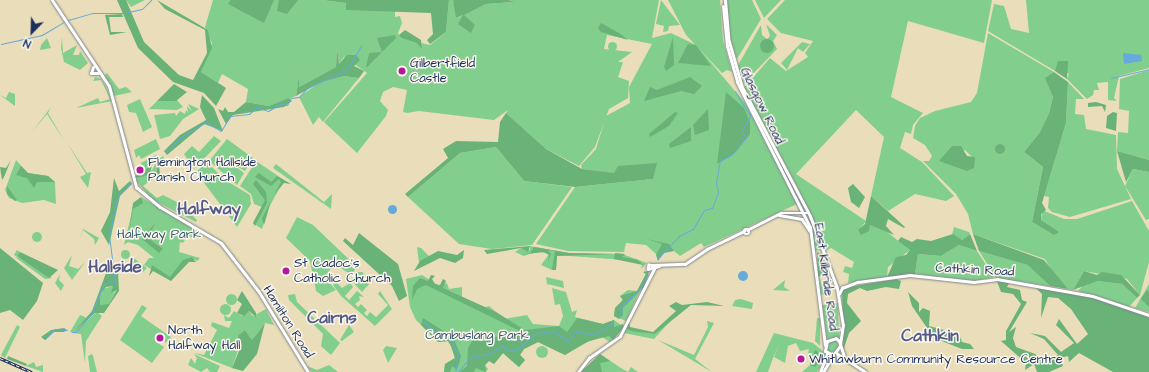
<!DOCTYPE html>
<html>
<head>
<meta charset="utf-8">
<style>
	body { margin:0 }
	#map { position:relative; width:1149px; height:372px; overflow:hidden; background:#e9deb9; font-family:"Architects Daughter",sans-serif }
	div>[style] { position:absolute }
	.green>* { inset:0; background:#82cf8d }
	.round { border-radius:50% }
	.forest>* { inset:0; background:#69b278 }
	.water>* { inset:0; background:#65aada }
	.stream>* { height:1px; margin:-0.5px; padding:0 0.5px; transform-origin:0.5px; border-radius:0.5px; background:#65aada }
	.roads { filter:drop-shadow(0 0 1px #82868c) drop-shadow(0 0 1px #82868c) }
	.secondary>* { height:2.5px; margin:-1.25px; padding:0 1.25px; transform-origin:1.25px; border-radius:1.25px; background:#fff }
	.secondary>.ring { margin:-1.25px; padding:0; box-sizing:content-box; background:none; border:2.5px solid #fff; border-radius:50% }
	.primary>* { height:3px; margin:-1.5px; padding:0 1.5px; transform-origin:1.5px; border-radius:1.5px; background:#fff }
	.rail>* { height:2.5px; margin-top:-1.25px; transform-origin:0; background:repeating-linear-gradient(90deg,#fbf7ec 0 3px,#1b2f5e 0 6px); box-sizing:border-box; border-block:1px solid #1b2f5e }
	.dots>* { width:11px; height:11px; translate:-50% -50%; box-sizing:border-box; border:2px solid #fbf7ec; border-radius:50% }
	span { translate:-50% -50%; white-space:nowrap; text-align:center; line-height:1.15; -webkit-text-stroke:3px #fbf7ec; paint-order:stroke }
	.poi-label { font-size:13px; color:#1b2f5e }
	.left { translate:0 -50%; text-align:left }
	.street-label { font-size:13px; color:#1b2f5e }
	.park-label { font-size:13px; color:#35576a }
	.district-label { font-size:17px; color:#545a89; font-weight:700 }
	.north { position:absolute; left:12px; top:12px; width:40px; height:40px; -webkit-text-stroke:3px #fbf7ec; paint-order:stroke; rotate:203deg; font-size:11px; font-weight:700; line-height:16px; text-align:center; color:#1b2f5e }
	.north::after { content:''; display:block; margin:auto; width:14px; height:18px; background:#1b2f5e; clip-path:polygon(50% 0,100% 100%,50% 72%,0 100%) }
</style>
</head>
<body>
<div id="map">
	<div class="green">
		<div style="clip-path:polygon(126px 0,145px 0,131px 7px)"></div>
		<div style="clip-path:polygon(213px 0,322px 0,346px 3px,346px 10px,395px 10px,395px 17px,400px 16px,402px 23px,398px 33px,401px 38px,416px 43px,422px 49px,421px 43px,430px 45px,446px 32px,449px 0,453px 0,457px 18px,486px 4px,514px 2px,508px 0,659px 0,652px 38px,671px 33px,696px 45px,746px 104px,797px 204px,704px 247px,701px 243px,680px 256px,668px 246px,657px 255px,646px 245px,626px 243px,624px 252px,568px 251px,536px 244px,575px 187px,653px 179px,582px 169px,581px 165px,596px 149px,606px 116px,630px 103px,629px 87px,652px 44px,607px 35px,604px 49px,632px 52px,618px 62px,623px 62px,618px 77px,629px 81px,628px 98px,609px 109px,595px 147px,579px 166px,546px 149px,506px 113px,508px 110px,494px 120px,419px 111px,407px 113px,403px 112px,407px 90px,393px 87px,383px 92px,380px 101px,388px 110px,386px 116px,357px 153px,324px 122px,367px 73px,344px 57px,339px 64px,337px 48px,336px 67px,299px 87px,299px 75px,296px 96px,269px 106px,246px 102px,248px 89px,222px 74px,218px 83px,201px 72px,212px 43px,205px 27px)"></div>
		<div style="clip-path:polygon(661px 0,680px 25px,669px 26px,668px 31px,663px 32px,664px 26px,656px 24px)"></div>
		<div style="clip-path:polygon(668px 0,720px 0,723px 41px,732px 72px,727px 70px,722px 73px,686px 35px)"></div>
		<div style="clip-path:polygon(727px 0,752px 0,761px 19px,737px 59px,730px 38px)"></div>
		<div style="clip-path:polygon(755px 0,781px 0,764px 18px)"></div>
		<div style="clip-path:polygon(785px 0,992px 0,984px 43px,908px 21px,891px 97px,923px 113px,913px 125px,911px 134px,905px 132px,900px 148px,922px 162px,954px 196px,946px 201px,915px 194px,888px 211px,871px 196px,884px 137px,856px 110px,796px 174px,866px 221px,859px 230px,870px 225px,882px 228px,910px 250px,888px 267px,887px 277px,848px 283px,849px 274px,843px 272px,845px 266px,852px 268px,854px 262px,831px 248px,824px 252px,798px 188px,744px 88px,770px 58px,786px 71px,808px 57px,805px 53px,813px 41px,781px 33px,767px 19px)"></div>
		<div style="clip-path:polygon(1026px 0,1149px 0,1149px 68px,1119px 76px,1114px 98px,1117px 101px,1108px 100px,1108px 82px,1097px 83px,1099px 90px,1094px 90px,1093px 95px,1087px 99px,1067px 79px,1069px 74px,1058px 68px,1055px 71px,988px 31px,994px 4px,1004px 6px,1011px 29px,1029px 33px)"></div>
		<div style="clip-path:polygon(766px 24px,777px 35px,773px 41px,777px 49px,743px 84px,737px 67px,761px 25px,762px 35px,767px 39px,770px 36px)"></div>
		<div style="clip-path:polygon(evenodd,988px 33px,1054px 72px,1046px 78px,1053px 97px,1049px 113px,1040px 132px,1024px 152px,1043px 167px,1032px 222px,1051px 233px,1058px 232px,1041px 220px,1042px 210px,1064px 219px,1077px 219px,1132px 201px,1149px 231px,1149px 262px,1140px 295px,1127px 279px,1084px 271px,1073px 290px,1068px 289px,1057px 279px,1045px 259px,973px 234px,968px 214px,956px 194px,923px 161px,929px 161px,932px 156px,925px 145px,913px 138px,915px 126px,920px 118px,935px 111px,971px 102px,977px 93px,988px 33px,965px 150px,972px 157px,940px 161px,945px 159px,965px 150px)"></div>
		<div style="clip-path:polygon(62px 37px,63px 53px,77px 45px,73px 55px,79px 55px,80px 51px,88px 63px,80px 70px,64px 62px,61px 48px)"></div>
		<div style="clip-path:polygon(47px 38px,51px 48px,40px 50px,41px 45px)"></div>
		<div class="round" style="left:607.5px;top:41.5px;width:9px;height:9px"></div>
		<div style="clip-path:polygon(802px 42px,810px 44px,803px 52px,798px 48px,787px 70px,781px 63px)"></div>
		<div style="clip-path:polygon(1149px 70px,1149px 160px,1117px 151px,1118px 132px,1128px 133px,1129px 111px,1119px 109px,1120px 79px)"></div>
		<div style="clip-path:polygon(107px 73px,119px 89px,126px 87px,132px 92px,114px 96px,104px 76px)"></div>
		<div style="clip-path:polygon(344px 76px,359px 78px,323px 122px,319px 117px,313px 125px,299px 97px,319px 83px)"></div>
		<div style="clip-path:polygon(95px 77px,101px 79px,106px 87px,112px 101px,76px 108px,98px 98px,100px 102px,110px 99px,101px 80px,93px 81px)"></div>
		<div style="clip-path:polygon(1068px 82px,1084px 99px,1076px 99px,1075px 114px,1084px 115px,1086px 129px,1116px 135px,1117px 169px,1131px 199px,1070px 217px,1052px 212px,1048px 208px,1049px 197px,1044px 196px,1066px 123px)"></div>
		<div style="clip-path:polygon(9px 92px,15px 94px,15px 106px,0 95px,6px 98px)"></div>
		<div style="clip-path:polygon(140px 99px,152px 127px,143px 132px,136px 113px,129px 112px,127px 105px)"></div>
		<div style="clip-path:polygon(177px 100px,183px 107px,177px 110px,149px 109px,157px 101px)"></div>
		<div style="clip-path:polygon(188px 104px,199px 109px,183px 119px,170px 136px,160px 139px,154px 115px,175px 113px,176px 116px,180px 111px,185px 114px,186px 110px,188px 113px,187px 106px,192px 111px)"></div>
		<div style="clip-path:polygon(51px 107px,48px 113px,65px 142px,47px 114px,32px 132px)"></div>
		<div style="clip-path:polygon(214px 136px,221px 141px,194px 169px,184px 154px,192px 146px,199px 152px)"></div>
		<div style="clip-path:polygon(156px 139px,160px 149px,141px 159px,139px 155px,136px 158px,134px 150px)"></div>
		<div style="clip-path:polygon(227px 139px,253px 158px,245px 171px,231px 163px,244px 173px,237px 185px,209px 161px)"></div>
		<div style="clip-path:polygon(66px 141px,87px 173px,91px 172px,88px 188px,80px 177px,86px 174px)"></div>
		<div style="clip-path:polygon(496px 147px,524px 181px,572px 187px,532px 245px,492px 249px,459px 244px,408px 197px,460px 153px)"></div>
		<div style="clip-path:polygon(156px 155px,159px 159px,163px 156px,165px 160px,157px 165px,156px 177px,143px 186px,157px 198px,163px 195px,181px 204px,197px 220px,196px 222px,153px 200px,135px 180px,152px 170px,158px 160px,143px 172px,141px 163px)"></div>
		<div style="clip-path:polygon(16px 160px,28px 173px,48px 176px,55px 182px,56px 204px,44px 200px,22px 203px,9px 198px,5px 190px)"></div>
		<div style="clip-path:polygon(256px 161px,284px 180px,268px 209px,262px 229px,253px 223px,262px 207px,254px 204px,251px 194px,240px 186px)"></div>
		<div style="clip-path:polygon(207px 162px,225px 180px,250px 195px,251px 204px,237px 227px,196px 172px)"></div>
		<div style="clip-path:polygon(276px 164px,324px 202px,332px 194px,331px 209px,273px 168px)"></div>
		<div style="clip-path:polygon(1133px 169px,1149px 172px,1149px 219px,1146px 220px,1125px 186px)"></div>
		<div style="clip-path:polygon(141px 197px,197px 231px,193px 238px,188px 235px,183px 243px,180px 242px,179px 252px,200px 258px,197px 261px,192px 258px,170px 280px,144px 265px,149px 258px,154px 258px,138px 245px,128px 242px,124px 245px,133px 208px)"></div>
		<div style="clip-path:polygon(297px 217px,313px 225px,357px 267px,351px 275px,334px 263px,325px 278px,336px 290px,323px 296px,316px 291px,310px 261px,286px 238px)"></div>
		<div style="clip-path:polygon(809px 217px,814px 227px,821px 250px,815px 251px)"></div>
		<div style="clip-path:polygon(954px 227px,969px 232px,970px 234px,962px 240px,952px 235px)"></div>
		<div style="clip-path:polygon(83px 229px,99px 238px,95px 245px,94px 239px,83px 230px,79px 240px)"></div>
		<div class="round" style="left:32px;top:232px;width:10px;height:10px"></div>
		<div style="clip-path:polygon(959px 245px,977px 251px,994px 277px,975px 281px,915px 274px,918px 254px,941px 256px)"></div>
		<div style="clip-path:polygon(530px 246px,569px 253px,622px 254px,647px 263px,641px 269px,642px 265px,637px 261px,557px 255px,556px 270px,552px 270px,541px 265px,549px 254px,537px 251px,524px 256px,515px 252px,521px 248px,530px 250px)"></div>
		<div style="clip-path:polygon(417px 247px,421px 248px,430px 257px,419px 263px)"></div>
		<div class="round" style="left:120.5px;top:249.5px;width:9px;height:9px"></div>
		<div style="clip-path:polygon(17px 250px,20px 252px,17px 256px,52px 278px,45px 279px,15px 257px,19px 258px,14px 255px)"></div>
		<div style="clip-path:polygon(979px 251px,1029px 265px,1050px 286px,996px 278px)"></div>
		<div style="clip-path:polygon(72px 255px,69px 266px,78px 269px,85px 262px,72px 280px,64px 268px)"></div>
		<div style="clip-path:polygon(132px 257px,147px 268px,143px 272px,129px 261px)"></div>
		<div style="clip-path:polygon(649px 271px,626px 321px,614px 316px,615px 308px,623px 300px,620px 296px,628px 290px,637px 291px,646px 274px,643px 272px)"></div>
		<div style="clip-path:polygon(358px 272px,362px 272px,369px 279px,357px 274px,366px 283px,371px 282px,362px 292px,351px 280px)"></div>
		<div style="clip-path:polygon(60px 274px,59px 280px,64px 285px,61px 291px,55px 283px)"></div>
		<div style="clip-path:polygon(422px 275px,439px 286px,447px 283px,449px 289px,462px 287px,462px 298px,483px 308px,489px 306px,504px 319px,527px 315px,533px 324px,559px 326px,563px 316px,560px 304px,555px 305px,552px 288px,566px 292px,572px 312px,577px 310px,575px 317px,603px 324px,614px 320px,624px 327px,610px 342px,602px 337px,581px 344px,565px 355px,538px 342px,524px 349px,520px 355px,525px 360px,519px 367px,503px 353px,494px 364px,489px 361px,485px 365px,488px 369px,486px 372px,444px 372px,445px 364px,455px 358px,451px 346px,448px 341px,438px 342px,416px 320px,410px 307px,406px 279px)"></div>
		<div style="clip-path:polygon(546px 277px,563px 281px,564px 288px,547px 284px)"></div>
		<div style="clip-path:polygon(819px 277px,826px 296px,820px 294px)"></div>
		<div style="clip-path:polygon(785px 280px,784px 287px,790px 291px,773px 290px)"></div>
		<div style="clip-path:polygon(1097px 281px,1122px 284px,1137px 298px,1129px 307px,1078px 291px,1085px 283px)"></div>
		<div style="clip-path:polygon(336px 282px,342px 288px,350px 283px,353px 287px,345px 296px,349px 300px,357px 291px,364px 297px,359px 296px,360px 300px,355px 304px,358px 307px,361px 304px,367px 310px,364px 313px,367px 316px,370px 312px,376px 317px,388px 305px,378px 294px,380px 291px,392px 309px,375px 326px,341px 296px,333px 285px)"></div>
		<div style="clip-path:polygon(1149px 284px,1149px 312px,1135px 308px)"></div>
		<div style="clip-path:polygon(113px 286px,113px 293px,117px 290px,109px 304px,106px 307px,100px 305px,98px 300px,103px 289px)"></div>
		<div class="round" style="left:225.5px;top:293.5px;width:11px;height:11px"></div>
		<div style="clip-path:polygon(295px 294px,297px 302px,340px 343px,331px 355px,321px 346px,323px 334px,289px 300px,288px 295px)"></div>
		<div style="clip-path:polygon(741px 299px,753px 303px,752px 309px,732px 306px,735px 300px)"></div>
		<div style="clip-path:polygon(838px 303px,839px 338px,827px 339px,822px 305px)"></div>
		<div class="round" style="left:219.5px;top:303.5px;width:11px;height:11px"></div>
		<div style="clip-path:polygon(142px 305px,147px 308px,141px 316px,171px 337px,166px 343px,160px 335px,155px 341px,164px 347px,152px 363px,120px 340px)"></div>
		<div style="clip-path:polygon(266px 309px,274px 325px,265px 323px,252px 340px,245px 330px,232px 368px,194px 353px,204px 355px,217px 330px,211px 326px,212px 322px,229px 328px,232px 321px,225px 321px,224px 315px,229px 318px,234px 311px,242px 316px,249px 311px,253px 316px)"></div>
		<div style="clip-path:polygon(97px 312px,102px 316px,86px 341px,85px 363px,81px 334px,73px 333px)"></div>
		<div style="clip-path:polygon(80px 315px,87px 318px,73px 333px,70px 332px)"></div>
		<div style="clip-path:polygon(674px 317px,654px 339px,624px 333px,626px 328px,655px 334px)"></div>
		<div style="clip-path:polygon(817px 318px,820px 318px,820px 346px,815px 341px)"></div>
		<div style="clip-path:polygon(707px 321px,714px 323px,695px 359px,712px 372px,658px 340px,694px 355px,708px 327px)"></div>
		<div style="clip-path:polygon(17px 325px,20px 327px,5px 358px,1px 355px)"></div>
		<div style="clip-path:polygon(349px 325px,354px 332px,342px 341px,340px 340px)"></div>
		<div style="clip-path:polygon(774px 333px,813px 343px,824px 352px,826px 356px,817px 372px,802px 372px,810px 365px,812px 353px,808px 353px,809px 349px,800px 351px,796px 343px,788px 346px,785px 363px,774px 357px,780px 343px,773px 358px,768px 372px,756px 372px)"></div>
		<div class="round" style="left:826px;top:340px;width:12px;height:12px"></div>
		<div style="clip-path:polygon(386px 346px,397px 348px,388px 363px,383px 350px)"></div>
		<div class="round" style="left:536px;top:346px;width:12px;height:12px"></div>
		<div style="clip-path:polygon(92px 354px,93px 356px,97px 372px,90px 372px,88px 356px)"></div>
		<div style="clip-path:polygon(194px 354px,220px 366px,217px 372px,210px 372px,207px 368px,201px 372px,188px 365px,191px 358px,195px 364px,197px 358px)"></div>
		<div style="clip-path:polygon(600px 354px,621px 368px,628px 372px,631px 367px,638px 372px,581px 372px)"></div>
		<div style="clip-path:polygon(34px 362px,36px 367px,43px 365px,43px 372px,26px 366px)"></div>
		<div style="clip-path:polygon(329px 365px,338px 372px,312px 372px,307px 366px,317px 370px)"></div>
	</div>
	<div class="forest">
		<div style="clip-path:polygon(117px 0,126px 0,144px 42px,179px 75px,193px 80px,207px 53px,205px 30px,165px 9px,157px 0,208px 30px,212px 48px,201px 72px,226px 88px,216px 106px,204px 93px,173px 82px,138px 48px)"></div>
		<div style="clip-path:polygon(231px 0,274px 0,264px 23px,228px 4px)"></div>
		<div style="clip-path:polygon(279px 0,298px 0,287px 14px,277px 11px)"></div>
		<div style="clip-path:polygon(322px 0,449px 0,446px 32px,430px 44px,427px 40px,433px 34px,431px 13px,346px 10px,346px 3px)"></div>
		<div style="clip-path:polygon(453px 0,508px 0,515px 2px,486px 4px,464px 15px,475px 25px,471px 33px,458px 24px,463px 15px,456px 18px)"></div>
		<div style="clip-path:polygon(122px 14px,123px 17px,109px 17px,111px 32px,127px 32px,110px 35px,105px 15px)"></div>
		<div style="clip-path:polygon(601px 23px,619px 33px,628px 40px,601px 32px,598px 28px)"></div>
		<div style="clip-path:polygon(405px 30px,421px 40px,422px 49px,416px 43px,401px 38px,399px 35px)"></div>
		<div style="clip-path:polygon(395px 35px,396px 38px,366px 68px,369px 53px,382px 52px,377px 38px)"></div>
		<div style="clip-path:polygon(673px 37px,674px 65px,666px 71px,664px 67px)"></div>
		<div class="round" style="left:760px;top:39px;width:14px;height:14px"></div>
		<div style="clip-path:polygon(688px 44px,696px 45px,711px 66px,678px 63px)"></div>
		<div style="clip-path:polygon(337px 48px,339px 64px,347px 55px,356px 55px,360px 60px,354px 66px,364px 71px,359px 78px,344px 76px,319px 83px,296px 96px,299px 75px,299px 87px,336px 67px)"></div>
		<div style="clip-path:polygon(1058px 61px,1068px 61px,1067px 79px,1055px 71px)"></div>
		<div style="clip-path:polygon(1054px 72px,1068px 82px,1066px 123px,1042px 203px,1046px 210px,1041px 214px,1041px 220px,1059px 232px,1054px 235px,1032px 222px,1043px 167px,1024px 152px,1040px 132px,1049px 113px,1053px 97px,1045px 78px)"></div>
		<div style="clip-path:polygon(690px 77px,702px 86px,694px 94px,681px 91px,644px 101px,650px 87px,657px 90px)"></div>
		<div style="clip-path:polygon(174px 84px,187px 92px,176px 101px,157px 101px)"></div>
		<div style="clip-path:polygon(726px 92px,744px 108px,750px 122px,750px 134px,735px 153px,717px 164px)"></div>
		<div style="clip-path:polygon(202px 95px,214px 108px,223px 131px,204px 124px,167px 155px,164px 151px,180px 135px,206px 120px,200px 107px)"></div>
		<div style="clip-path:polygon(289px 98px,292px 101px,284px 107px,233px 115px,226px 124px,218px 109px,223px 111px,225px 107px,228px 112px,234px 112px,246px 102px,269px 106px)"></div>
		<div style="clip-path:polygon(1096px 102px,1106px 105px,1105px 112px,1102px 106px,1088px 107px,1088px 103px)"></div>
		<div style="clip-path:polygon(708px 109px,709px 130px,695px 135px,693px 125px)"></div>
		<div style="clip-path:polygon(675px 112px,678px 113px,669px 126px,650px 137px,649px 134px)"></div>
		<div style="clip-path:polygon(1113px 112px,1117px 113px,1116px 131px,1106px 128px,1107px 116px)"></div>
		<div style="clip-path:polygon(506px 113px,546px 149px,582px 169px,614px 173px,618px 166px,657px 163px,653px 179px,575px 187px,524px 181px,496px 147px,460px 153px,408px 197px,405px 194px,448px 158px,443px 149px,456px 141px,498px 142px,500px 122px)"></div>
		<div style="clip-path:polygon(691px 127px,691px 141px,670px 148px,669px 144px)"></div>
		<div class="round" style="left:995px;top:144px;width:10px;height:10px"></div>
		<div style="clip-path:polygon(952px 146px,961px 146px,967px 156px,975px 157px,974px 168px,967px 171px,939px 161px)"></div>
		<div style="clip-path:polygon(1117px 151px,1149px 160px,1149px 172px,1133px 169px,1126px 182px)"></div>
		<div style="clip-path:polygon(163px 159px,165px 161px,159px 165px,160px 174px,156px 179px,157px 165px)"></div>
		<div style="clip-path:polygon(11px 160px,4px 177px,2px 180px,0 167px,6px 168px)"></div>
		<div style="clip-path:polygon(152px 165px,150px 174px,135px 179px,134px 177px)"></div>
		<div style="clip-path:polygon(21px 166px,28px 173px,48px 176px,55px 182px,37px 182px,34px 188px,27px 178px,16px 175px)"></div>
		<div style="clip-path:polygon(259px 173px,271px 182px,277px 176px,291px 184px,284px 183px,274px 195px,281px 182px,279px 179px,271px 186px,255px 177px)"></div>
		<div style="clip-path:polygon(114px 178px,119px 191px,130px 181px,132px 184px,120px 196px,109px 245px,101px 231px,110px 212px)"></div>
		<div style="clip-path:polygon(256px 180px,266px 192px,267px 203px,255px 226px,253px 223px,265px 200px,253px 184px)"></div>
		<div style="clip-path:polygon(853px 184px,865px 197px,859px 208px,851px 202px,848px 188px)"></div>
		<div style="clip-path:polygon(7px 186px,17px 200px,15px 201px,7px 194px)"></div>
		<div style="clip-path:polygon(871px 196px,905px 227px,904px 228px,888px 219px,886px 226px,894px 235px,870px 225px,869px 231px,861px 235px,858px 230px,865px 224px)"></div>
		<div style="clip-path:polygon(141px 197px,143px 203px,133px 209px,128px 238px,133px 203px)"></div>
		<div style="clip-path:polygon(271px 201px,264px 225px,262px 218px)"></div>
		<div style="clip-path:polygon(155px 223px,148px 238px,163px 249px,159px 253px,142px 239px)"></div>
		<div style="clip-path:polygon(359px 233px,398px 264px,407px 296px,399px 301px,392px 286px,343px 241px,345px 238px,353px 245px)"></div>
		<div style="clip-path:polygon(953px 234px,962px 240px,970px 234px,977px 251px,959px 245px,941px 256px,918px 254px,915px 274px,887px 277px,896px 257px,906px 255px,910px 250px,898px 241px,901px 237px,912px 242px,917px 239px,931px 241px)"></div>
		<div style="clip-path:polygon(973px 234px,1044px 260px,1068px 289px,1050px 286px,1028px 265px,979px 251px)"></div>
		<div style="clip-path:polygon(647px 239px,669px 244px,674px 251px,664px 253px,658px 261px,656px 255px,662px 244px)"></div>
		<div style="clip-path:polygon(530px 246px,528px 252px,521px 248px,487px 254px,484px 250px)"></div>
		<div style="clip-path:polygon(534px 247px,569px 253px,614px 254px,557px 256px,556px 270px,552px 270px,555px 251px,548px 250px,551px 254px,548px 262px,549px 255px,544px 252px,519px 255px,530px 253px)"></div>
		<div style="clip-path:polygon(0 248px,43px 283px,37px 301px,23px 320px,10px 310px,0 313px)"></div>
		<div style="clip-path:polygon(464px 250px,463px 258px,455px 263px,440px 258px,414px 271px,420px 261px,438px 251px,457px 255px)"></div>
		<div style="clip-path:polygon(20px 252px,58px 270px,49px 278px,17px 256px)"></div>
		<div style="clip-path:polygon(817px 252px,822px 254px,828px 273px,818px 277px)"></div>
		<div style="clip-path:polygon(615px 253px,625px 254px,622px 257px,638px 260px,643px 265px,614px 259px)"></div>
		<div style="clip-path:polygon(192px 257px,196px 262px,189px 262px,171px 281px,153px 271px,149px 276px,152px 265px,170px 277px,183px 260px)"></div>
		<div style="clip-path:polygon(evenodd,109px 265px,116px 266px,118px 271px,119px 291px,104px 313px,95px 313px,73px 333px,92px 311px,109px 265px,113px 286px,111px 293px,117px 290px,109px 304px,100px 305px,100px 294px,106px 287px,113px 286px)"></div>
		<div style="clip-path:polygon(649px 271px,645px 286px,623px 308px,623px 315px,619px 319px,614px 316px,615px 308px,623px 300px,620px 296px,637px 291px,646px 274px,643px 272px)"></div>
		<div style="clip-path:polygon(1084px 271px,1097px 275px,1102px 272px,1121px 275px,1140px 295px,1137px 298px,1122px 284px,1097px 281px,1073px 290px)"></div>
		<div style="clip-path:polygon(431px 275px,435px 276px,432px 279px,435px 284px,440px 285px,443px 279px,446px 281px,443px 288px,496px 312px,525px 330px,559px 326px,567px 332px,577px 318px,603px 324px,614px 320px,614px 327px,623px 324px,624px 327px,613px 340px,609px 336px,589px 341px,565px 355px,538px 342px,524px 349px,520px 355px,525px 360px,519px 367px,503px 353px,494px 364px,489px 361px,485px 365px,486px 372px,476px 368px,474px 372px,460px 372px,467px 366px,468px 348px,473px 339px,484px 341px,505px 334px,515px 337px,522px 332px,426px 285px,417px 289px,412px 300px,413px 286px,420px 278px,428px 281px)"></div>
		<div style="clip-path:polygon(896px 279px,901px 281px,899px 289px,886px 287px,867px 291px,860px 288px,848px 294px,847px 303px,861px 321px,849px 333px,843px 351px,842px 288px)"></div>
		<div style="clip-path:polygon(996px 279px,1010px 281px,1007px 287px,1020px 290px,1022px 300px,1027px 302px,1009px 332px,1016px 327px,1013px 338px,1016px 347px,1035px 354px,1047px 364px,1058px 355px,1044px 339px,1030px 333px,1045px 336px,1061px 352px,1074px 343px,1056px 325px,1059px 319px,1077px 344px,1088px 334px,1071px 309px,1058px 298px,1048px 297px,1041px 318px,1042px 294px,1033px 285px,1110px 302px,1149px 316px,1149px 372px,1113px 372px,1079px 353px,1069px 362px,1068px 356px,1060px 358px,1063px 366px,1049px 372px,1037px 372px,1034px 364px,1025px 370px,1026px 363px,1001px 341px,1006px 340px,1006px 331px,1021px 304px,1013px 294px,1001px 292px)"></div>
		<div style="clip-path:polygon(1147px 290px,1149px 292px,1149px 307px,1141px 299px)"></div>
		<div style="clip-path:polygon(242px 291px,256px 313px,256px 317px,249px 311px,244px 316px,237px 313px,242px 304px,237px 300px)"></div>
		<div style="clip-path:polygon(908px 292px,919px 303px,919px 312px,923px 308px,930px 311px,929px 326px,959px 334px,962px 342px,970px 344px,974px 349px,962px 349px,934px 338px,912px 306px)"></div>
		<div style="clip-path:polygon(676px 302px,682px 305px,707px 302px,724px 306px,691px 305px,655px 334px,631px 331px,626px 328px,629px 321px,630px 327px,653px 332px,676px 311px,669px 306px)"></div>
		<div style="clip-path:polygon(423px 318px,453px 337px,461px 356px,457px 370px,452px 366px,450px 372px,444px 372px,445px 364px,455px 358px,451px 346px,448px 341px,438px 342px,421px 325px)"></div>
		<div style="clip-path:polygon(265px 323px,257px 354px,243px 371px,232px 368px,241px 346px,238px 336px,245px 330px,252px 340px)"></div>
		<div style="clip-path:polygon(64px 328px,67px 330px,64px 332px,54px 332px,45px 340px,41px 337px,51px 330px)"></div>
		<div style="clip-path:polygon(815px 350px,825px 357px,815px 367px,810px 365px)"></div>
		<div style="clip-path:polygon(600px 354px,610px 361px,600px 363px,602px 372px,581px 372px)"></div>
		<div style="clip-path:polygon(8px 356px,27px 364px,26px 366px,7px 359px)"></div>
	</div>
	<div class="water">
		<div style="clip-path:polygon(1123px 53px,1141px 55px,1142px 61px,1124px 64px)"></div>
		<div class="round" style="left:387.5px;top:204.5px;width:9px;height:9px"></div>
		<div class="round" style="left:738px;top:271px;width:10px;height:10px"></div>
	</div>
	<div class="stream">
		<div style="left:124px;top:13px;width:18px;rotate:-13deg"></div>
		<div style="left:142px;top:9px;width:13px;rotate:-45deg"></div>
		<div style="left:68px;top:20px;width:25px;rotate:-16deg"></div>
		<div style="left:92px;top:13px;width:31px"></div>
		<div style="left:1px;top:44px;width:42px;rotate:-12.4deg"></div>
		<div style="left:42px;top:35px;width:26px;rotate:-31deg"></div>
		<div style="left:1111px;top:78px;width:39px;rotate:-13deg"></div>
		<div style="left:166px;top:153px;width:22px;rotate:-47deg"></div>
		<div style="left:181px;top:137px;width:29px;rotate:-31deg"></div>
		<div style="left:206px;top:122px;width:17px;rotate:31deg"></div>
		<div style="left:221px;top:131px;width:17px;rotate:-59deg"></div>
		<div style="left:230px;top:116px;width:19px;rotate:-6deg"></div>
		<div style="left:249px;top:114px;width:11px;rotate:-41deg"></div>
		<div style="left:257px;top:107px;width:12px;rotate:20deg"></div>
		<div style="left:268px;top:111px;width:14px;rotate:-30deg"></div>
		<div style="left:280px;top:104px;width:7px;rotate:8deg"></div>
		<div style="left:287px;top:105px;width:8px;rotate:-60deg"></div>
		<div style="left:291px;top:98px;width:8px;rotate:-7deg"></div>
		<div style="left:299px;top:97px;width:12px;rotate:-48deg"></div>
		<div style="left:307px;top:88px;width:44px;rotate:-24.2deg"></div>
		<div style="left:347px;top:70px;width:28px;rotate:-60deg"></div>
		<div style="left:657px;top:259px;width:32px;rotate:-46deg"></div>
		<div style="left:679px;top:236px;width:16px;rotate:-27deg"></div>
		<div style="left:693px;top:229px;width:22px;rotate:-60deg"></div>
		<div style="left:704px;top:210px;width:8px;rotate:-14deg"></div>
		<div style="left:712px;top:208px;width:17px;rotate:-69deg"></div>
		<div style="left:718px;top:192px;width:9px;rotate:-103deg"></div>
		<div style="left:716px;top:183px;width:22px;rotate:-80deg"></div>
		<div style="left:720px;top:161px;width:13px;rotate:-29deg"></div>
		<div style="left:731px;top:155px;width:23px;rotate:-49deg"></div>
		<div style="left:746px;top:138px;width:9px;rotate:-117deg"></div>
		<div style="left:742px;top:130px;width:16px;rotate:-60deg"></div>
		<div style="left:750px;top:116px;width:29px;rotate:-121deg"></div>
		<div style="left:619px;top:317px;width:12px;rotate:-76deg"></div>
		<div style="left:622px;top:305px;width:23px;rotate:-41deg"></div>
		<div style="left:639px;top:290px;width:18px;rotate:-61deg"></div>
		<div style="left:424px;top:322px;width:21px;rotate:41deg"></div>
		<div style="left:440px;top:336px;width:10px;rotate:17deg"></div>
		<div style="left:450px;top:339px;width:17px;rotate:62deg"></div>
		<div style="left:458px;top:354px;width:18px;rotate:99deg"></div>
		<div style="left:72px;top:332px;width:4px"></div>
		<div style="left:76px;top:332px;width:25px;rotate:-50deg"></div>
		<div style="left:92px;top:313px;width:32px;rotate:-68deg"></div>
		<div style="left:104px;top:283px;width:11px;rotate:-5deg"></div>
		<div style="left:115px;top:282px;width:47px;rotate:-97.3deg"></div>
		<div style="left:109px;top:235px;width:41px;rotate:-77.3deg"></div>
		<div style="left:118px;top:195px;width:18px;rotate:-43deg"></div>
		<div style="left:45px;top:339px;width:14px;rotate:-45deg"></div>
		<div style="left:55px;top:329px;width:12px;rotate:5deg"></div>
		<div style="left:458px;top:372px;width:19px;rotate:-51deg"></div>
		<div style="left:470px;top:357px;width:19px;rotate:-9deg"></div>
		<div style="left:489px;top:354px;width:15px;rotate:-32deg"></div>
		<div style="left:502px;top:346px;width:9px;rotate:36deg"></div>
		<div style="left:509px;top:351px;width:6px;rotate:-9deg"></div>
		<div style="left:515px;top:350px;width:28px;rotate:-38deg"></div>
		<div style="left:537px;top:333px;width:17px;rotate:-7deg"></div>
		<div style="left:554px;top:331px;width:17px;rotate:36deg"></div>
		<div style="left:568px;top:341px;width:13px;rotate:-48deg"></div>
		<div style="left:577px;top:331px;width:17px;rotate:13deg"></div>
		<div style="left:594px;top:335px;width:22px;rotate:-32deg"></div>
	</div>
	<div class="roads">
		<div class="secondary">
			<div style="left:779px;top:215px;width:23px;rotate:10deg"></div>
			<div style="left:802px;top:219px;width:14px;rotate:56deg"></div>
			<div class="ring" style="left:744.5px;top:229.5px;width:2.5px;height:2.5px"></div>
			<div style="left:747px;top:230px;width:38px;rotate:-27deg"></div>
			<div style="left:781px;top:213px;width:28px"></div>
			<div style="left:653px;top:265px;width:32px;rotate:-2deg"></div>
			<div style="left:685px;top:264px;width:27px;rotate:-34deg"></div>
			<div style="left:707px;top:249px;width:41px;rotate:-25.9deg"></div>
			<div style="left:654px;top:266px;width:5px;rotate:-169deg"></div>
			<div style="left:649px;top:265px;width:4px;rotate:104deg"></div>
			<div style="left:648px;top:269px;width:11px;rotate:-15deg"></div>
			<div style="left:839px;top:294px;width:7px;rotate:-63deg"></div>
			<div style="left:842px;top:288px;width:17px;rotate:-21deg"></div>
			<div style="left:858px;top:282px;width:52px;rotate:-7.7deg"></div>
			<div style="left:910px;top:275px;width:64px;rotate:6.2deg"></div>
			<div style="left:974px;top:282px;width:23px;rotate:-7deg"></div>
			<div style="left:997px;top:279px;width:97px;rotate:10deg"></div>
			<div style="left:1093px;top:296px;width:59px;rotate:18.7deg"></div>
			<div style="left:578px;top:372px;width:18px;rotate:-52deg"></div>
			<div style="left:589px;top:358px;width:38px;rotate:-35deg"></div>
			<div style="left:620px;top:336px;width:75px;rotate:-63.1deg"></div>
		</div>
		<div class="primary">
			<div style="left:52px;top:0;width:103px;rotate:56.5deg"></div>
			<div style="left:109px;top:86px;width:105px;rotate:75deg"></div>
			<div style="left:136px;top:187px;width:31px;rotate:40deg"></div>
			<div style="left:160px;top:207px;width:71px;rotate:30.5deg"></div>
			<div style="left:221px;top:243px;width:62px;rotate:52.2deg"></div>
			<div style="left:259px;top:292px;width:94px;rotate:58.5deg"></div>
			<div style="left:725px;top:0;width:38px;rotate:85deg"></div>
			<div style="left:728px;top:38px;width:51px;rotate:74.1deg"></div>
			<div style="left:742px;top:87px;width:146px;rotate:62.2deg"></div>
			<div style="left:810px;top:216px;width:77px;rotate:69.4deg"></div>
			<div style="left:837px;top:288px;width:37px;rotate:81deg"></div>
			<div style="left:843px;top:325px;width:18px;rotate:99deg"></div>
			<div style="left:723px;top:6px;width:40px;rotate:84.3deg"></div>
			<div style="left:727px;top:46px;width:37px;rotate:74deg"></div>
			<div style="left:737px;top:82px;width:162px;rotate:63.3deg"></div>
			<div style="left:810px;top:227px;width:119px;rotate:82.8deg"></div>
			<div style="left:93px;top:67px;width:6px;rotate:108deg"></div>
			<div style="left:91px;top:73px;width:7px"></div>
			<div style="left:840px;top:346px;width:11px;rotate:128deg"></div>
			<div style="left:833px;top:355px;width:9px;rotate:-153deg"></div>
			<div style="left:825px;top:351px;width:10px;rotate:-79deg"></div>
			<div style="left:827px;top:341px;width:9px;rotate:-18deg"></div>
			<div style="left:836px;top:338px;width:4px;rotate:45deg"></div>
			<div style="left:839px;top:341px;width:16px;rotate:72deg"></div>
			<div style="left:836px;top:353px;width:35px;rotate:33deg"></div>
			<div style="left:820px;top:372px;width:19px;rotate:-69deg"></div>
			<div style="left:823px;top:372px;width:20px;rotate:-60deg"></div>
		</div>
	</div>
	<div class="rail">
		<div style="left:0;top:358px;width:35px;rotate:24deg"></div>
	</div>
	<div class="dots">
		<div style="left:402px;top:71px;background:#b5179e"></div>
		<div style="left:140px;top:170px;background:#b5179e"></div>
		<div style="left:286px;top:271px;background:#b5179e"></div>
		<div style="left:160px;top:338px;background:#b5179e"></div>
		<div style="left:801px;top:359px;background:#b5179e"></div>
	</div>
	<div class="poi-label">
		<span class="left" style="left:410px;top:71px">Gilbertfield<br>Castle</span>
		<span class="left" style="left:148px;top:170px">Flemington Hallside<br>Parish Church</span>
		<span class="left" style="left:294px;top:271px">St Cadoc's<br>Catholic Church</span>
		<span class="left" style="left:168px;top:338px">North<br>Halfway Hall</span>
		<span class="left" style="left:809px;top:359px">Whitlawburn Community Resource Centre</span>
	</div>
	<div class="street-label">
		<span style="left:762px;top:106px;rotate:64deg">Glasgow Road</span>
		<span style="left:975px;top:270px;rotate:3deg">Cathkin Road</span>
		<span style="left:826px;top:277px;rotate:82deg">East Kilbride Road</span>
		<span style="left:288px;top:322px;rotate:58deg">Hamilton Road</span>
	</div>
	<div class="park-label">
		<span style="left:159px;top:234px">Halfway Park</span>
		<span style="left:477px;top:335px">Cambuslang Park</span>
	</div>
	<div class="district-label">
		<span style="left:209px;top:210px">Halfway</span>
		<span style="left:115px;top:268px">Hallside</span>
		<span style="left:332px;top:319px">Cairns</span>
		<span style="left:930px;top:337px">Cathkin</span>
	</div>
	<div class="north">N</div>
</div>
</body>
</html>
